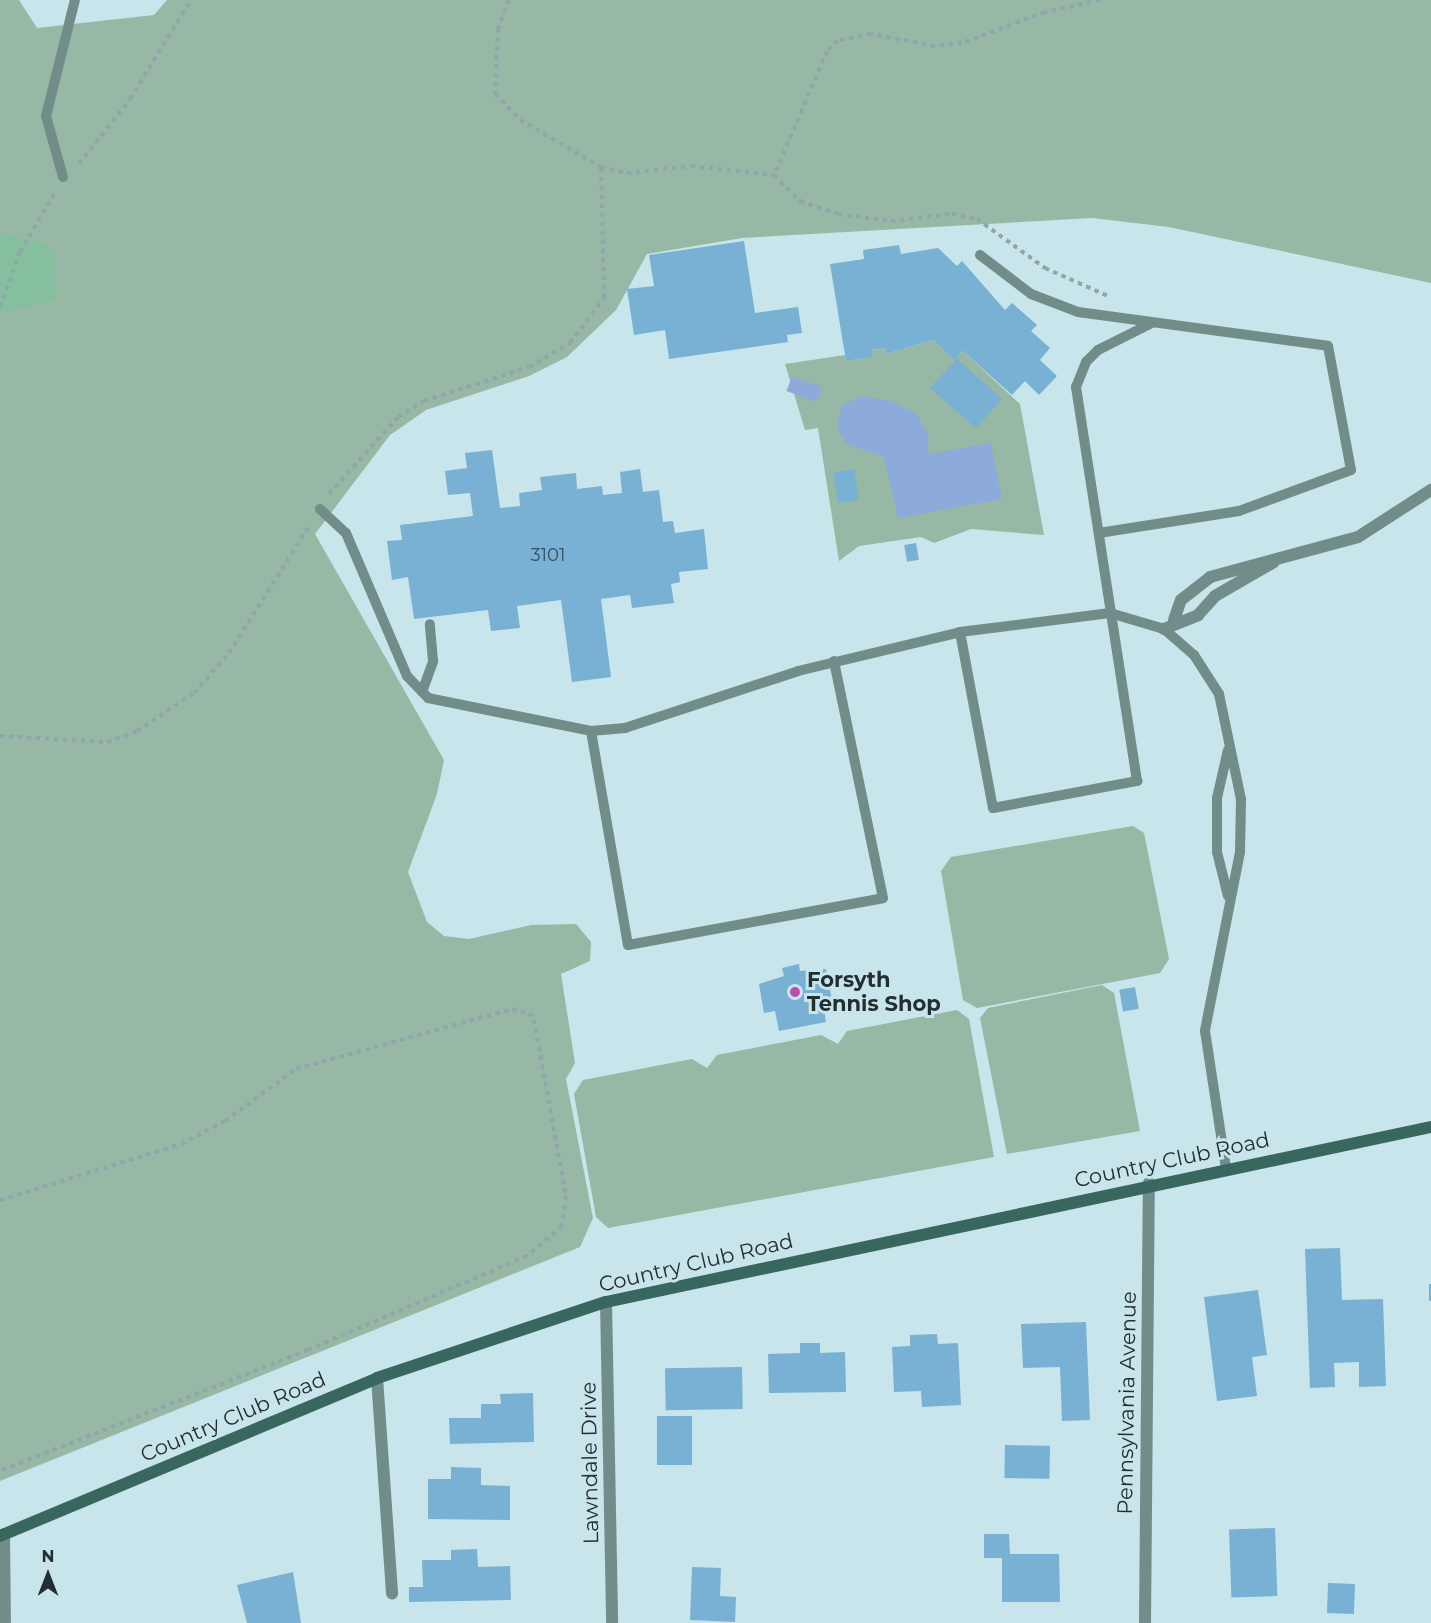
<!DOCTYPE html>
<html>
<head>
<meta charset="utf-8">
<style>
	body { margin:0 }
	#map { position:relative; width:1431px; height:1623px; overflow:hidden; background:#c7e5ea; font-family:Montserrat,sans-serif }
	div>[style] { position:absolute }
	.green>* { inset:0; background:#96b8a4 }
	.forest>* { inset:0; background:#85bf9e }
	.water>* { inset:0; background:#8dabda; transform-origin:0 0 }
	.building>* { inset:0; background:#78b1d3; transform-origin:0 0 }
	.path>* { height:4px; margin-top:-2px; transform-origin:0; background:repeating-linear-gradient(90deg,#8fa6aa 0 4.5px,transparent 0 9px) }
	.lane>* { height:10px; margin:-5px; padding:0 5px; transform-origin:5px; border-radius:5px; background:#708d89 }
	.street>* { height:12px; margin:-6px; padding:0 6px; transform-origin:6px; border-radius:6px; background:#708d89 }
	.secondary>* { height:12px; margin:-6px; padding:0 6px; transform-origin:6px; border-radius:6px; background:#386760 }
	.dots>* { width:16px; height:16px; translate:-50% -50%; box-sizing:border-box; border:3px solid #c7e5ea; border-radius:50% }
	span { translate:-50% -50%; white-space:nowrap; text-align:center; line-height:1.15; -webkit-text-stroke:6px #c7e5ea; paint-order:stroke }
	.number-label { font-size:18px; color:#384f59 }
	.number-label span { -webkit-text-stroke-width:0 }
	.poi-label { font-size:21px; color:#232e30; font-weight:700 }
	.left { translate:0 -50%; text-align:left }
	.street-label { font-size:21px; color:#232e30 }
	.north { position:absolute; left:18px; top:1545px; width:60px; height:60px; -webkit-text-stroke:4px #c7e5ea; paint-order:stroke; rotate:0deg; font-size:16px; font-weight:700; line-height:24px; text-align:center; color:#232e30 }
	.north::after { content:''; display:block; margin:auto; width:21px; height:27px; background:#232e30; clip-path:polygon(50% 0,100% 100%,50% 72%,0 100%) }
</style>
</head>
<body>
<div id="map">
	<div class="green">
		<div style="clip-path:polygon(0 0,19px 0,37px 28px,154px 15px,167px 0,1431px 0,1431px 283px,1169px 227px,1092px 218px,742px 238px,647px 254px,616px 310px,567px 357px,529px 376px,426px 410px,390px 435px,315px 534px,444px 760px,437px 794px,408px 872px,427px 922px,444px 936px,469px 939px,531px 925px,576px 924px,591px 942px,590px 961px,561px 974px,575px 1063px,566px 1079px,593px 1218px,580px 1247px,0 1481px)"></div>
		<div style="clip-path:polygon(933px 340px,954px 360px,963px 351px,1020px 404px,1044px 535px,971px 529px,934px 543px,921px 537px,859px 546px,839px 561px,818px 428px,805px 430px,785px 364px,845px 355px,846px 361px,872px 357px,871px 350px,885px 348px,886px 354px)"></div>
		<div style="clip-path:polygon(1133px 826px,1144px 833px,1169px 959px,1160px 973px,977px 1008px,963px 1000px,941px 871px,951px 857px)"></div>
		<div style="clip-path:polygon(1102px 985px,1114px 993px,1140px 1131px,1007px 1154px,980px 1018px,988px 1008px)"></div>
		<div style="clip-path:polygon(957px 1010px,969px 1019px,994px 1157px,608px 1228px,596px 1217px,574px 1094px,583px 1080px,692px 1059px,707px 1068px,717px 1055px,821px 1035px,838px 1044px,847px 1031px)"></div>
	</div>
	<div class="forest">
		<div style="clip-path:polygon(0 233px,42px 243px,54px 253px,58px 300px,0 312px)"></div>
	</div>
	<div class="water">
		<div style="left:792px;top:376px;width:32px;height:16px;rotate:20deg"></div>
		<div style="clip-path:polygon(861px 396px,891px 401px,917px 414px,928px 434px,928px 454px,991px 443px,1002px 499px,898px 518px,884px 457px,847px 444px,837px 429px,841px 406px)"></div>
	</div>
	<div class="building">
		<div style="clip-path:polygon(744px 241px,755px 313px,798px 307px,802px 333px,787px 335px,788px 342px,669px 359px,665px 330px,634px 335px,627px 289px,654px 286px,649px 255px)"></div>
		<div style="clip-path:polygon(899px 245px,901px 254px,938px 248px,957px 266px,962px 261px,1005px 310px,1012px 303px,1037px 325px,1031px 331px,1050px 348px,1040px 360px,1057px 376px,1039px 395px,1025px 381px,1012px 395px,963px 351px,956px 358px,1002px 399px,976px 428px,930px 388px,955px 361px,933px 340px,886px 354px,885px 348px,871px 350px,873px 357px,846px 361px,830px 264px,864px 259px,863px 250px)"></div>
		<div style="clip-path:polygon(492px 450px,500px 508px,520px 506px,519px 493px,542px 490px,540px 477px,576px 473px,577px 489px,602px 486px,603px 495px,622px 493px,620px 472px,640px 469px,643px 492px,659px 490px,663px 522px,673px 521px,675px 533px,704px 529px,708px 569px,679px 572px,680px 582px,671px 584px,674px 603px,632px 608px,630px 595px,601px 599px,611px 677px,572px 682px,561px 600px,517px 606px,520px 628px,491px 631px,488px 610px,414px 619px,408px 577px,392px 580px,387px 541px,402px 540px,400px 525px,473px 516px,470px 493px,448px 495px,445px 471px,467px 468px,465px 453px)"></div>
		<div style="left:854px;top:469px;width:31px;height:21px;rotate:81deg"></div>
		<div style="left:916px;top:543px;width:17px;height:12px;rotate:80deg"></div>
		<div style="clip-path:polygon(799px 964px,800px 971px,826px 969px,832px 1000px,823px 1002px,826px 1022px,779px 1031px,775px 1011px,764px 1013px,759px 984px,784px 976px,782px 968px)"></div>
		<div style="left:1135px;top:987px;width:22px;height:16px;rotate:80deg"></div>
		<div style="clip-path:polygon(1340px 1248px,1342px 1300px,1383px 1299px,1386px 1386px,1359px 1387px,1359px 1362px,1334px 1363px,1335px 1387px,1310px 1388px,1305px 1249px)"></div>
		<div style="left:1431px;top:1284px;width:17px;height:2px;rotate:90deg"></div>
		<div style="clip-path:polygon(1258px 1290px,1267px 1355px,1252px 1357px,1257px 1396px,1217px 1401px,1204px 1297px)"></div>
		<div style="clip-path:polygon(1086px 1322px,1090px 1420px,1062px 1421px,1060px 1367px,1023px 1368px,1021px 1324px)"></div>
		<div style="clip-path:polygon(937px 1334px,938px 1344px,958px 1343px,961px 1405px,922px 1407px,921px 1391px,894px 1392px,892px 1347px,910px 1346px,910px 1335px)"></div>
		<div style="clip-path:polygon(800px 1343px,820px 1343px,820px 1353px,845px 1352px,846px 1392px,769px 1393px,768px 1354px,800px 1353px)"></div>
		<div style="left:742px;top:1367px;width:42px;height:77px;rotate:89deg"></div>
		<div style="clip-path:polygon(533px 1393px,534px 1442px,450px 1444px,449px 1418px,481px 1418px,481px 1404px,501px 1404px,500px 1394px)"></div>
		<div style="left:657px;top:1416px;width:35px;height:49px"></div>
		<div style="left:1005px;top:1445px;width:45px;height:33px;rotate:1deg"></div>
		<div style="clip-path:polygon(451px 1467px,481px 1468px,481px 1485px,510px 1486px,510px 1520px,428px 1519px,428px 1479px,451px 1479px)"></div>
		<div style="left:1275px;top:1528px;width:68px;height:46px;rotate:88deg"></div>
		<div style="clip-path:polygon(984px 1534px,1009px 1534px,1010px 1554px,1059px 1554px,1060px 1602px,1002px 1602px,1002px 1558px,984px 1558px)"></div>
		<div style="clip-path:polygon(477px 1549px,478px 1567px,510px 1566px,511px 1600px,409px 1602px,409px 1587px,423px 1587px,422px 1560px,451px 1560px,451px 1550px)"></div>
		<div style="clip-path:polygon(692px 1567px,721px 1568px,720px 1596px,736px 1597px,735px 1622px,690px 1620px)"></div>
		<div style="clip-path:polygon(293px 1572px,301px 1623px,247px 1623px,237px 1585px)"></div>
		<div style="left:1328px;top:1583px;width:27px;height:30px;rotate:2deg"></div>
	</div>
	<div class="path">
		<div style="left:509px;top:0;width:30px;rotate:111deg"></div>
		<div style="left:498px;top:28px;width:66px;rotate:92.6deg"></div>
		<div style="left:495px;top:94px;width:36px;rotate:46deg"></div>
		<div style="left:520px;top:120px;width:94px;rotate:30.1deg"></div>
		<div style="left:601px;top:167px;width:27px;rotate:13deg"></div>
		<div style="left:627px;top:173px;width:64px;rotate:-6.2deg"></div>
		<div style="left:691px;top:166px;width:83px;rotate:6.2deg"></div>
		<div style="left:1100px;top:0;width:56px;rotate:167.7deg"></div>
		<div style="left:1045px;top:12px;width:89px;rotate:159.5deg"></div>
		<div style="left:962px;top:43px;width:27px;rotate:174deg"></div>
		<div style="left:935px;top:46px;width:65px;rotate:-169.4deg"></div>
		<div style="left:871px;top:34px;width:34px;rotate:170deg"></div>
		<div style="left:838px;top:40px;width:16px;rotate:135deg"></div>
		<div style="left:827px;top:51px;width:135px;rotate:113.1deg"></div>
		<div style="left:774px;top:175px;width:37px;rotate:45deg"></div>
		<div style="left:800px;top:201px;width:40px;rotate:18.9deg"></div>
		<div style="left:838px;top:214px;width:53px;rotate:7.5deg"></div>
		<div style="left:891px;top:221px;width:61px;rotate:-6.5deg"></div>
		<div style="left:952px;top:214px;width:25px;rotate:11deg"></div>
		<div style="left:977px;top:219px;width:84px;rotate:35.8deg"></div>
		<div style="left:1045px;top:268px;width:71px;rotate:24deg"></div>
		<div style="left:79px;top:164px;width:83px;rotate:-51.9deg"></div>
		<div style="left:130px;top:99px;width:116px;rotate:-58.4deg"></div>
		<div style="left:0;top:307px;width:59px;rotate:-70deg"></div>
		<div style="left:20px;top:252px;width:69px;rotate:-59.7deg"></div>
		<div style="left:329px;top:494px;width:103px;rotate:-48.1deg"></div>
		<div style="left:398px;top:417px;width:31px;rotate:-32deg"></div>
		<div style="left:424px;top:401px;width:110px;rotate:-17.9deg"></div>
		<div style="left:529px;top:367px;width:48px;rotate:-30.3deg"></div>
		<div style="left:570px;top:343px;width:56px;rotate:-52.9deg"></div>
		<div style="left:604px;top:298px;width:131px;rotate:-91.3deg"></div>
		<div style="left:0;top:736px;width:107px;rotate:3.2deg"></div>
		<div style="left:107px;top:742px;width:32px;rotate:-20deg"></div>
		<div style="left:137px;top:731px;width:69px;rotate:-33.7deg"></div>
		<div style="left:194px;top:693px;width:53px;rotate:-48.8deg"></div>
		<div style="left:229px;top:653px;width:150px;rotate:-57.8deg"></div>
		<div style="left:0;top:1200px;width:189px;rotate:-17.2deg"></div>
		<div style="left:181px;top:1144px;width:50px;rotate:-27.6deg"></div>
		<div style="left:225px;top:1121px;width:88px;rotate:-36.2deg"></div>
		<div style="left:296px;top:1069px;width:224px;rotate:-15.5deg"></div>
		<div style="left:512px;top:1009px;width:17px;rotate:13deg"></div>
		<div style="left:529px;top:1013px;width:9px;rotate:54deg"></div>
		<div style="left:534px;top:1020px;width:179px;rotate:79.7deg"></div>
		<div style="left:566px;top:1196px;width:30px;rotate:98deg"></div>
		<div style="left:562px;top:1226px;width:46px;rotate:139.4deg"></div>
		<div style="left:527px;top:1256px;width:238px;rotate:156.8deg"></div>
		<div style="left:308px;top:1350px;width:331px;rotate:158.6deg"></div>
	</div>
	<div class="lane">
		<div style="left:63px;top:177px;width:63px;rotate:-105.6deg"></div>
		<div style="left:46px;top:116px;width:120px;rotate:-76deg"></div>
		<div style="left:980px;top:255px;width:64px;rotate:37.4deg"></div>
		<div style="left:1031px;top:294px;width:50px;rotate:21deg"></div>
		<div style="left:1078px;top:312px;width:252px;rotate:7.7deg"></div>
		<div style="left:1328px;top:346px;width:126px;rotate:79.5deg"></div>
		<div style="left:1351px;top:470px;width:119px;rotate:159.9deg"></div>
		<div style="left:1239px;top:511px;width:142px;rotate:171.1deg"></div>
		<div style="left:320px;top:509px;width:35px;rotate:43deg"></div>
		<div style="left:346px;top:533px;width:155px;rotate:66.9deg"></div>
		<div style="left:407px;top:676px;width:30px;rotate:46deg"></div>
		<div style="left:428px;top:698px;width:166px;rotate:11.4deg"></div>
		<div style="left:591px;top:731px;width:34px;rotate:-5deg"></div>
		<div style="left:625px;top:728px;width:182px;rotate:-18.2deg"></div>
		<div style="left:798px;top:671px;width:167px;rotate:-13.5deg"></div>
		<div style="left:960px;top:632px;width:151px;rotate:-7.2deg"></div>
		<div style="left:1110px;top:613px;width:56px;rotate:16.5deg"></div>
		<div style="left:1164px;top:629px;width:40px;rotate:41deg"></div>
		<div style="left:1194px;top:655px;width:46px;rotate:57.3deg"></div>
		<div style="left:1219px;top:694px;width:107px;rotate:78.2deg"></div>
		<div style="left:1241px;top:799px;width:53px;rotate:91.1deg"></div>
		<div style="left:1240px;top:852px;width:182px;rotate:101.1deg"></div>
		<div style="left:1205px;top:1031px;width:139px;rotate:81.3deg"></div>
		<div style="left:960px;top:632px;width:179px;rotate:79.4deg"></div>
		<div style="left:993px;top:808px;width:147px;rotate:-10.6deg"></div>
		<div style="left:1137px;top:781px;width:399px;rotate:-98.8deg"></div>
		<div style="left:1076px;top:387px;width:27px;rotate:-68deg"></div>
		<div style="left:1086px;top:362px;width:17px;rotate:-45deg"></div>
		<div style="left:1098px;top:350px;width:60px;rotate:-26.6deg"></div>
		<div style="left:422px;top:692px;width:33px;rotate:-70deg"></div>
		<div style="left:433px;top:661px;width:37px;rotate:-95deg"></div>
		<div style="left:591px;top:731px;width:217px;rotate:80.2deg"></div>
		<div style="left:628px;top:945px;width:259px;rotate:-10.4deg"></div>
		<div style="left:883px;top:898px;width:242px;rotate:-101.7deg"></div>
		<div style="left:1228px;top:896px;width:45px;rotate:-104deg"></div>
		<div style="left:1217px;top:852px;width:54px;rotate:-90deg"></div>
		<div style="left:1217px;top:798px;width:49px;rotate:-77.1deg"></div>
	</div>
	<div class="street">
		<div style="left:1174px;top:620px;width:21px;rotate:-71deg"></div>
		<div style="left:1181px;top:600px;width:37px;rotate:-38deg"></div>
		<div style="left:1210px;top:577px;width:153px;rotate:-15.1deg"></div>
		<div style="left:1358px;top:537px;width:87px;rotate:-32.8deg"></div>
		<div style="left:1164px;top:629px;width:37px;rotate:-22deg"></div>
		<div style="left:1198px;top:615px;width:25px;rotate:-48deg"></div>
		<div style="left:1215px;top:596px;width:68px;rotate:-30deg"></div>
		<div style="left:606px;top:1302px;width:321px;rotate:88.9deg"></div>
		<div style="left:377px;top:1378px;width:216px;rotate:86deg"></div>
		<div style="left:4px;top:1534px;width:89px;rotate:89.4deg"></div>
		<div style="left:1145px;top:1623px;width:440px;rotate:-89.5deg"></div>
	</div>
	<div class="secondary">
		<div style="left:0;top:1536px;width:409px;rotate:-22.7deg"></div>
		<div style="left:377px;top:1378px;width:241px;rotate:-18.4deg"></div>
		<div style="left:606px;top:1302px;width:843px;rotate:-11.98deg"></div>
	</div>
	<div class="dots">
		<div style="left:795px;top:992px;background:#be4da9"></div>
	</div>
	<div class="number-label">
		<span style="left:548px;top:555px">3101</span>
	</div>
	<div class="poi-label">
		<span class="left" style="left:807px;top:992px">Forsyth<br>Tennis Shop</span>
	</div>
	<div class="street-label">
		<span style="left:1172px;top:1160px;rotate:-12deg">Country Club Road</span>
		<span style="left:696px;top:1263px;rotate:-13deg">Country Club Road</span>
		<span style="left:1127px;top:1403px;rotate:-89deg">Pennsylvania Avenue</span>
		<span style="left:233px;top:1417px;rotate:-23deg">Country Club Road</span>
		<span style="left:590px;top:1463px;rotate:-91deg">Lawndale Drive</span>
	</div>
	<div class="north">N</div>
</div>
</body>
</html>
